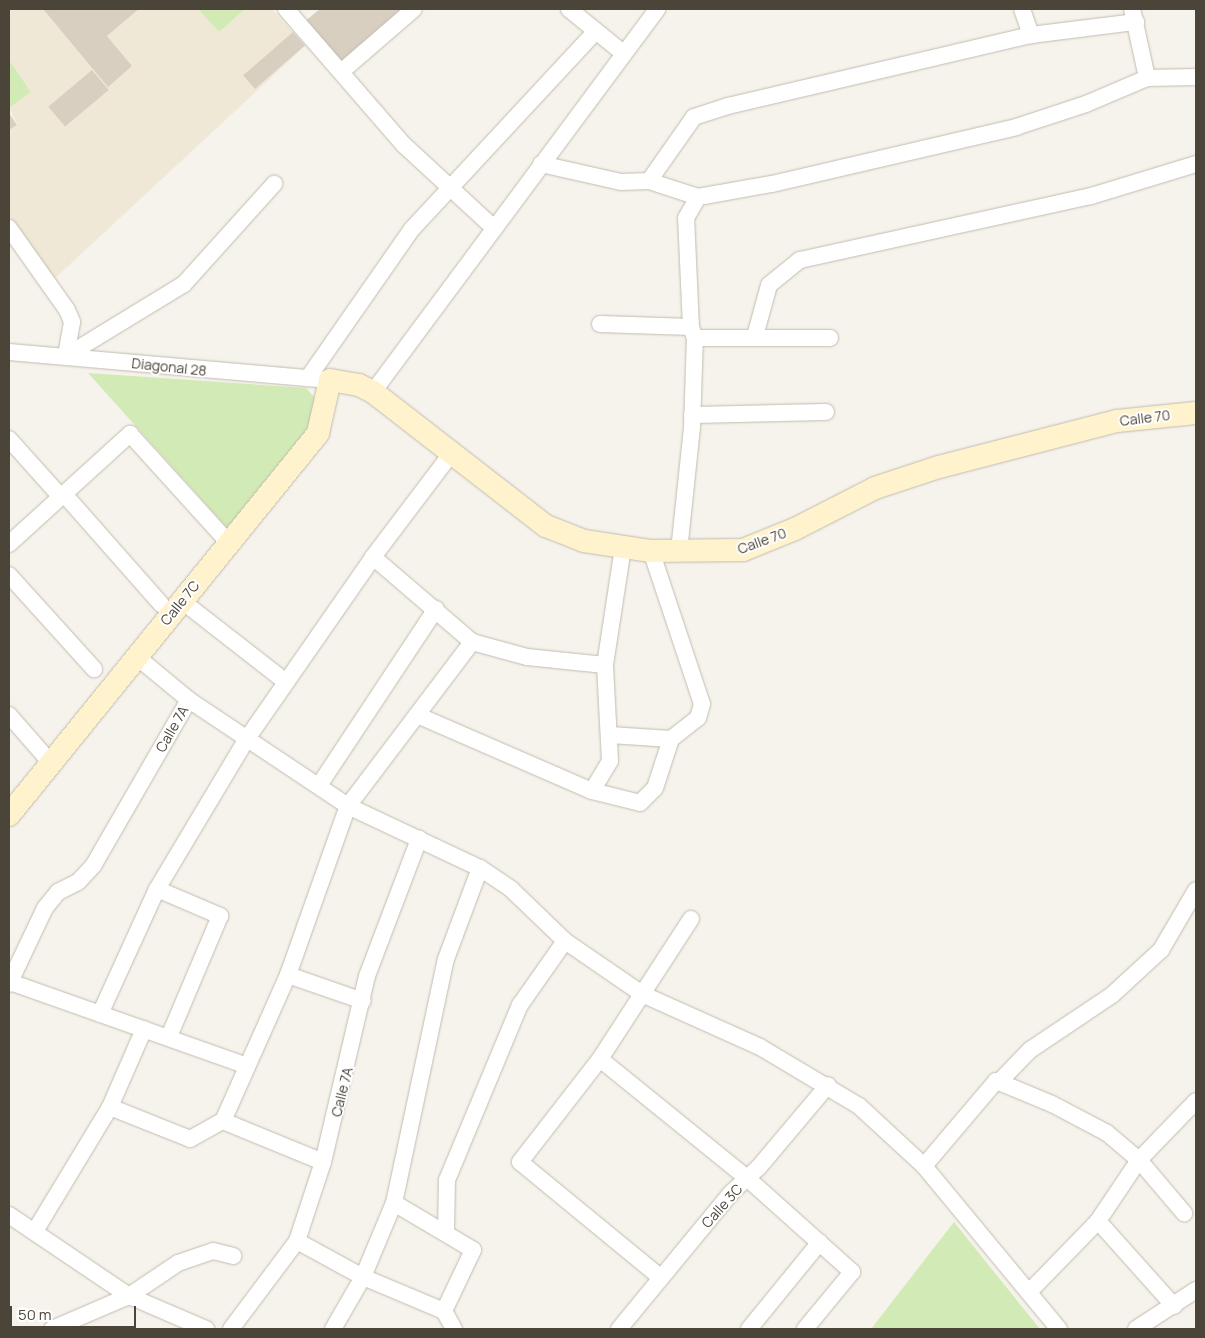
<!DOCTYPE html>
<html>
<head>
<meta charset="utf-8">
<style>
	body { margin:0 }
	#map { position:relative; width:1205px; height:1338px; overflow:hidden; background:#f6f3ec; font-family:Manrope,sans-serif }
	div>[style] { position:absolute }
	.education>* { inset:0; background:#efe8d6 }
	.green>* { inset:0; background:#d2eab5 }
	.building>* { inset:0; background:#d8cfc1; transform-origin:0 0 }
	.roads { filter:drop-shadow(0 0 1px #c2bbae) drop-shadow(0 0 1px #c2bbae) }
	.street>* { height:16px; margin:-8px; padding:0 8px; transform-origin:8px; border-radius:8px; background:#fff }
	.secondary>* { height:22px; margin:-11px; padding:0 11px; transform-origin:11px; border-radius:11px; background:#fff3cd }
	span { translate:-50% -50%; white-space:nowrap; text-align:center; line-height:1.15; -webkit-text-stroke:4px #fff; paint-order:stroke }
	.street-label { font-size:14px; color:#4b4439 }
	.frame { position:absolute; inset:0; border:10px solid #4b4439; pointer-events:none }
	.scale { position:absolute; left:10px; top:1306px; width:126px; height:22px; box-sizing:border-box; border:2px solid #4b4439; border-top:0; padding-left:6px; font-size:15px; line-height:18px; white-space:nowrap; color:#4b4439; -webkit-text-stroke:4px #fff; paint-order:stroke }
</style>
</head>
<body>
<div id="map">
	<div class="education">
		<div style="clip-path:polygon(9px 9px,43px 9px,108px 86px,132px 66px,107px 36px,139px 9px,198px 9px,219px 32px,245px 9px,272px 9px,305px 46px,53px 280px,9px 216px,9px 130px,17px 124px,9px 108px,31px 92px,9px 60px)"></div>
	</div>
	<div class="green">
		<div style="clip-path:polygon(198px 9px,245px 9px,219px 32px)"></div>
		<div style="clip-path:polygon(9px 60px,31px 92px,9px 108px)"></div>
		<div style="clip-path:polygon(88px 373px,306px 388px,316px 399px,308px 429px,229px 530px)"></div>
		<div style="clip-path:polygon(954px 1222px,1040px 1329px,871px 1329px)"></div>
	</div>
	<div class="building">
		<div style="clip-path:polygon(43px 9px,139px 9px,107px 36px,132px 66px,108px 87px)"></div>
		<div style="clip-path:polygon(320px 9px,401px 9px,339px 63px,304px 22px)"></div>
		<div style="left:293px;top:32px;width:18px;height:66px;rotate:49deg"></div>
		<div style="left:92px;top:70px;width:26px;height:57px;rotate:50deg"></div>
		<div style="clip-path:polygon(9px 113px,17px 125px,9px 130px)"></div>
	</div>
	<div class="roads">
		<div class="street">
			<div style="left:286px;top:9px;width:180px;rotate:49.1deg"></div>
			<div style="left:404px;top:145px;width:121px;rotate:42.7deg"></div>
			<div style="left:569px;top:9px;width:68px;rotate:39.1deg"></div>
			<div style="left:1022px;top:9px;width:28px;rotate:71deg"></div>
			<div style="left:1132px;top:9px;width:71px;rotate:77.7deg"></div>
			<div style="left:341px;top:72px;width:96px;rotate:-40.8deg"></div>
			<div style="left:541px;top:164px;width:82px;rotate:12.7deg"></div>
			<div style="left:621px;top:182px;width:28px;rotate:-2deg"></div>
			<div style="left:649px;top:181px;width:52px;rotate:18.1deg"></div>
			<div style="left:698px;top:197px;width:75px;rotate:-10deg"></div>
			<div style="left:772px;top:184px;width:251px;rotate:-13.1deg"></div>
			<div style="left:1016px;top:127px;width:74px;rotate:-18.2deg"></div>
			<div style="left:1086px;top:104px;width:66px;rotate:-23.1deg"></div>
			<div style="left:1147px;top:78px;width:49px;rotate:-1.2deg"></div>
			<div style="left:649px;top:181px;width:78px;rotate:-54.9deg"></div>
			<div style="left:694px;top:117px;width:36px;rotate:-18deg"></div>
			<div style="left:728px;top:106px;width:311px;rotate:-13.2deg"></div>
			<div style="left:1031px;top:35px;width:106px;rotate:-7.1deg"></div>
			<div style="left:9px;top:228px;width:100px;rotate:54.7deg"></div>
			<div style="left:67px;top:310px;width:13px;rotate:67deg"></div>
			<div style="left:72px;top:322px;width:35px;rotate:100deg"></div>
			<div style="left:600px;top:324px;width:91px;rotate:1.9deg"></div>
			<div style="left:755px;top:336px;width:53px;rotate:-74.6deg"></div>
			<div style="left:769px;top:285px;width:40px;rotate:-39deg"></div>
			<div style="left:800px;top:260px;width:298px;rotate:-12.4deg"></div>
			<div style="left:1091px;top:196px;width:110px;rotate:-16.9deg"></div>
			<div style="left:695px;top:338px;width:135px"></div>
			<div style="left:9px;top:352px;width:310px;rotate:5deg"></div>
			<div style="left:66px;top:356px;width:138px;rotate:-31.4deg"></div>
			<div style="left:184px;top:284px;width:135px;rotate:-48deg"></div>
			<div style="left:308px;top:378px;width:182px;rotate:-55.1deg"></div>
			<div style="left:412px;top:229px;width:269px;rotate:-47.1deg"></div>
			<div style="left:373px;top:392px;width:477px;rotate:-53.4deg"></div>
			<div style="left:692px;top:415px;width:134px;rotate:-1.3deg"></div>
			<div style="left:9px;top:439px;width:78px;rotate:48.1deg"></div>
			<div style="left:64px;top:494px;width:147px;rotate:48.6deg"></div>
			<div style="left:9px;top:544px;width:164px;rotate:-42.3deg"></div>
			<div style="left:130px;top:434px;width:147px;rotate:47.8deg"></div>
			<div style="left:679px;top:551px;width:125px;rotate:-84deg"></div>
			<div style="left:692px;top:427px;width:89px;rotate:-88.1deg"></div>
			<div style="left:695px;top:338px;width:12px;rotate:-110deg"></div>
			<div style="left:691px;top:327px;width:109px;rotate:-92.6deg"></div>
			<div style="left:686px;top:218px;width:24px;rotate:-60deg"></div>
			<div style="left:373px;top:557px;width:130px;rotate:40.6deg"></div>
			<div style="left:472px;top:642px;width:57px;rotate:15.3deg"></div>
			<div style="left:527px;top:657px;width:78px;rotate:5.9deg"></div>
			<div style="left:9px;top:575px;width:127px;rotate:47.9deg"></div>
			<div style="left:182px;top:601px;width:132px;rotate:37.9deg"></div>
			<div style="left:137px;top:657px;width:67px;rotate:39.6deg"></div>
			<div style="left:189px;top:700px;width:191px;rotate:33.7deg"></div>
			<div style="left:348px;top:806px;width:146px;rotate:25.2deg"></div>
			<div style="left:480px;top:868px;width:37px;rotate:34deg"></div>
			<div style="left:511px;top:889px;width:75px;rotate:43.9deg"></div>
			<div style="left:565px;top:941px;width:93px;rotate:34.5deg"></div>
			<div style="left:642px;top:994px;width:129px;rotate:24.2deg"></div>
			<div style="left:760px;top:1047px;width:115px;rotate:30.8deg"></div>
			<div style="left:859px;top:1106px;width:88px;rotate:42.7deg"></div>
			<div style="left:924px;top:1166px;width:212px;rotate:50.4deg"></div>
			<div style="left:9px;top:715px;width:64px;rotate:48.8deg"></div>
			<div style="left:417px;top:715px;width:191px;rotate:23.5deg"></div>
			<div style="left:592px;top:791px;width:49px;rotate:14deg"></div>
			<div style="left:640px;top:803px;width:21px;rotate:-45deg"></div>
			<div style="left:655px;top:788px;width:52px;rotate:-71.9deg"></div>
			<div style="left:610px;top:735px;width:61px;rotate:3.8deg"></div>
			<div style="left:671px;top:739px;width:34px;rotate:-38deg"></div>
			<div style="left:698px;top:718px;width:15px;rotate:-74deg"></div>
			<div style="left:702px;top:704px;width:161px;rotate:-108.4deg"></div>
			<div style="left:320px;top:784px;width:210px;rotate:-56.5deg"></div>
			<div style="left:592px;top:791px;width:35px;rotate:-59deg"></div>
			<div style="left:610px;top:761px;width:96px;rotate:-93deg"></div>
			<div style="left:605px;top:665px;width:118px;rotate:-81.3deg"></div>
			<div style="left:157px;top:889px;width:69px;rotate:23.2deg"></div>
			<div style="left:220px;top:916px;width:131px;rotate:112.9deg"></div>
			<div style="left:288px;top:975px;width:79px;rotate:19.1deg"></div>
			<div style="left:10px;top:982px;width:251px;rotate:19.5deg"></div>
			<div style="left:9px;top:984px;width:84px;rotate:-64.7deg"></div>
			<div style="left:45px;top:908px;width:21px;rotate:-51deg"></div>
			<div style="left:58px;top:892px;width:22px;rotate:-27deg"></div>
			<div style="left:78px;top:882px;width:22px;rotate:-47deg"></div>
			<div style="left:93px;top:866px;width:192px;rotate:-60deg"></div>
			<div style="left:100px;top:1014px;width:137px;rotate:-65.5deg"></div>
			<div style="left:157px;top:889px;width:174px;rotate:-59.1deg"></div>
			<div style="left:246px;top:740px;width:223px;rotate:-55.2deg"></div>
			<div style="left:373px;top:557px;width:129px;rotate:-52.9deg"></div>
			<div style="left:600px;top:1059px;width:189px;rotate:39deg"></div>
			<div style="left:747px;top:1178px;width:141px;rotate:41.8deg"></div>
			<div style="left:852px;top:1272px;width:74px;rotate:129.5deg"></div>
			<div style="left:999px;top:1082px;width:57px;rotate:22.5deg"></div>
			<div style="left:1052px;top:1104px;width:62px;rotate:27.8deg"></div>
			<div style="left:1107px;top:1133px;width:42px;rotate:40.2deg"></div>
			<div style="left:1139px;top:1160px;width:70px;rotate:49.7deg"></div>
			<div style="left:110px;top:1107px;width:86px;rotate:21.8deg"></div>
			<div style="left:190px;top:1139px;width:38px;rotate:-29deg"></div>
			<div style="left:223px;top:1121px;width:160px;rotate:-66deg"></div>
			<div style="left:288px;top:975px;width:179px;rotate:-70.5deg"></div>
			<div style="left:348px;top:806px;width:206px;rotate:-52.9deg"></div>
			<div style="left:223px;top:1121px;width:108px;rotate:22.3deg"></div>
			<div style="left:924px;top:1166px;width:111px;rotate:-49.7deg"></div>
			<div style="left:996px;top:1081px;width:3px;rotate:18deg"></div>
			<div style="left:999px;top:1082px;width:45px;rotate:-45.9deg"></div>
			<div style="left:1030px;top:1050px;width:99px;rotate:-33.9deg"></div>
			<div style="left:1112px;top:995px;width:67px;rotate:-42.6deg"></div>
			<div style="left:1161px;top:950px;width:69px;rotate:-59.7deg"></div>
			<div style="left:394px;top:1203px;width:92px;rotate:30.7deg"></div>
			<div style="left:473px;top:1250px;width:68px;rotate:115.4deg"></div>
			<div style="left:9px;top:1215px;width:145px;rotate:34deg"></div>
			<div style="left:129px;top:1296px;width:84px;rotate:23.2deg"></div>
			<div style="left:1098px;top:1221px;width:114px;rotate:48.2deg"></div>
			<div style="left:35px;top:1231px;width:145px;rotate:-58.8deg"></div>
			<div style="left:110px;top:1107px;width:85px;rotate:-66.4deg"></div>
			<div style="left:446px;top:1231px;width:51px;rotate:-88.9deg"></div>
			<div style="left:447px;top:1180px;width:190px;rotate:-67.4deg"></div>
			<div style="left:520px;top:1005px;width:78px;rotate:-54.9deg"></div>
			<div style="left:297px;top:1241px;width:75px;rotate:28.6deg"></div>
			<div style="left:363px;top:1277px;width:88px;rotate:22.8deg"></div>
			<div style="left:444px;top:1311px;width:21px;rotate:61deg"></div>
			<div style="left:660px;top:1277px;width:181px;rotate:-140.6deg"></div>
			<div style="left:520px;top:1162px;width:130px;rotate:-52.2deg"></div>
			<div style="left:600px;top:1059px;width:167px;rotate:-57deg"></div>
			<div style="left:1030px;top:1291px;width:98px;rotate:-45.8deg"></div>
			<div style="left:1098px;top:1221px;width:73px;rotate:-56.1deg"></div>
			<div style="left:1139px;top:1160px;width:82px;rotate:-46deg"></div>
			<div style="left:52px;top:1329px;width:84px;rotate:-23.2deg"></div>
			<div style="left:129px;top:1296px;width:59px;rotate:-34deg"></div>
			<div style="left:178px;top:1263px;width:37px;rotate:-19deg"></div>
			<div style="left:213px;top:1251px;width:21px;rotate:14deg"></div>
			<div style="left:231px;top:1329px;width:110px;rotate:-53.1deg"></div>
			<div style="left:297px;top:1241px;width:83px;rotate:-71.8deg"></div>
			<div style="left:323px;top:1162px;width:191px;rotate:-76.7deg"></div>
			<div style="left:367px;top:976px;width:147px;rotate:-69.2deg"></div>
			<div style="left:333px;top:1329px;width:60px;rotate:-60deg"></div>
			<div style="left:363px;top:1277px;width:80px;rotate:-67.3deg"></div>
			<div style="left:394px;top:1203px;width:249px;rotate:-78deg"></div>
			<div style="left:446px;top:959px;width:97px;rotate:-69.5deg"></div>
			<div style="left:619px;top:1329px;width:176px;rotate:-50.5deg"></div>
			<div style="left:731px;top:1193px;width:38px;rotate:-43deg"></div>
			<div style="left:759px;top:1167px;width:107px;rotate:-49.9deg"></div>
			<div style="left:749px;top:1329px;width:112px;rotate:-50.8deg"></div>
			<div style="left:1136px;top:1329px;width:72px;rotate:-33deg"></div>
		</div>
		<div class="secondary">
			<div style="left:9px;top:815px;width:491px;rotate:-51deg"></div>
			<div style="left:318px;top:433px;width:54px;rotate:-77.2deg"></div>
			<div style="left:330px;top:380px;width:29px;rotate:10deg"></div>
			<div style="left:359px;top:385px;width:16px;rotate:27deg"></div>
			<div style="left:373px;top:392px;width:219px;rotate:37.8deg"></div>
			<div style="left:546px;top:526px;width:41px;rotate:21.5deg"></div>
			<div style="left:584px;top:541px;width:68px;rotate:8.5deg"></div>
			<div style="left:651px;top:551px;width:92px;rotate:-0.6deg"></div>
			<div style="left:743px;top:550px;width:56px;rotate:-22deg"></div>
			<div style="left:795px;top:529px;width:90px;rotate:-27.1deg"></div>
			<div style="left:875px;top:488px;width:67px;rotate:-18.2deg"></div>
			<div style="left:939px;top:467px;width:184px;rotate:-14.5deg"></div>
			<div style="left:1117px;top:421px;width:79px;rotate:-5.8deg"></div>
		</div>
	</div>
	<div class="street-label">
		<span style="left:169px;top:367px;rotate:6deg">Diagonal 28</span>
		<span style="left:1145px;top:418px;rotate:-7deg">Calle 70</span>
		<span style="left:762px;top:541px;rotate:-20deg">Calle 70</span>
		<span style="left:180px;top:603px;rotate:-51deg">Calle 7C</span>
		<span style="left:172px;top:729px;rotate:-60deg">Calle 7A</span>
		<span style="left:342px;top:1092px;rotate:-76deg">Calle 7A</span>
		<span style="left:722px;top:1206px;rotate:-48deg">Calle 3C</span>
	</div>
	<div class="frame"></div>
	<div class="scale">50 m</div>
</div>
</body>
</html>
